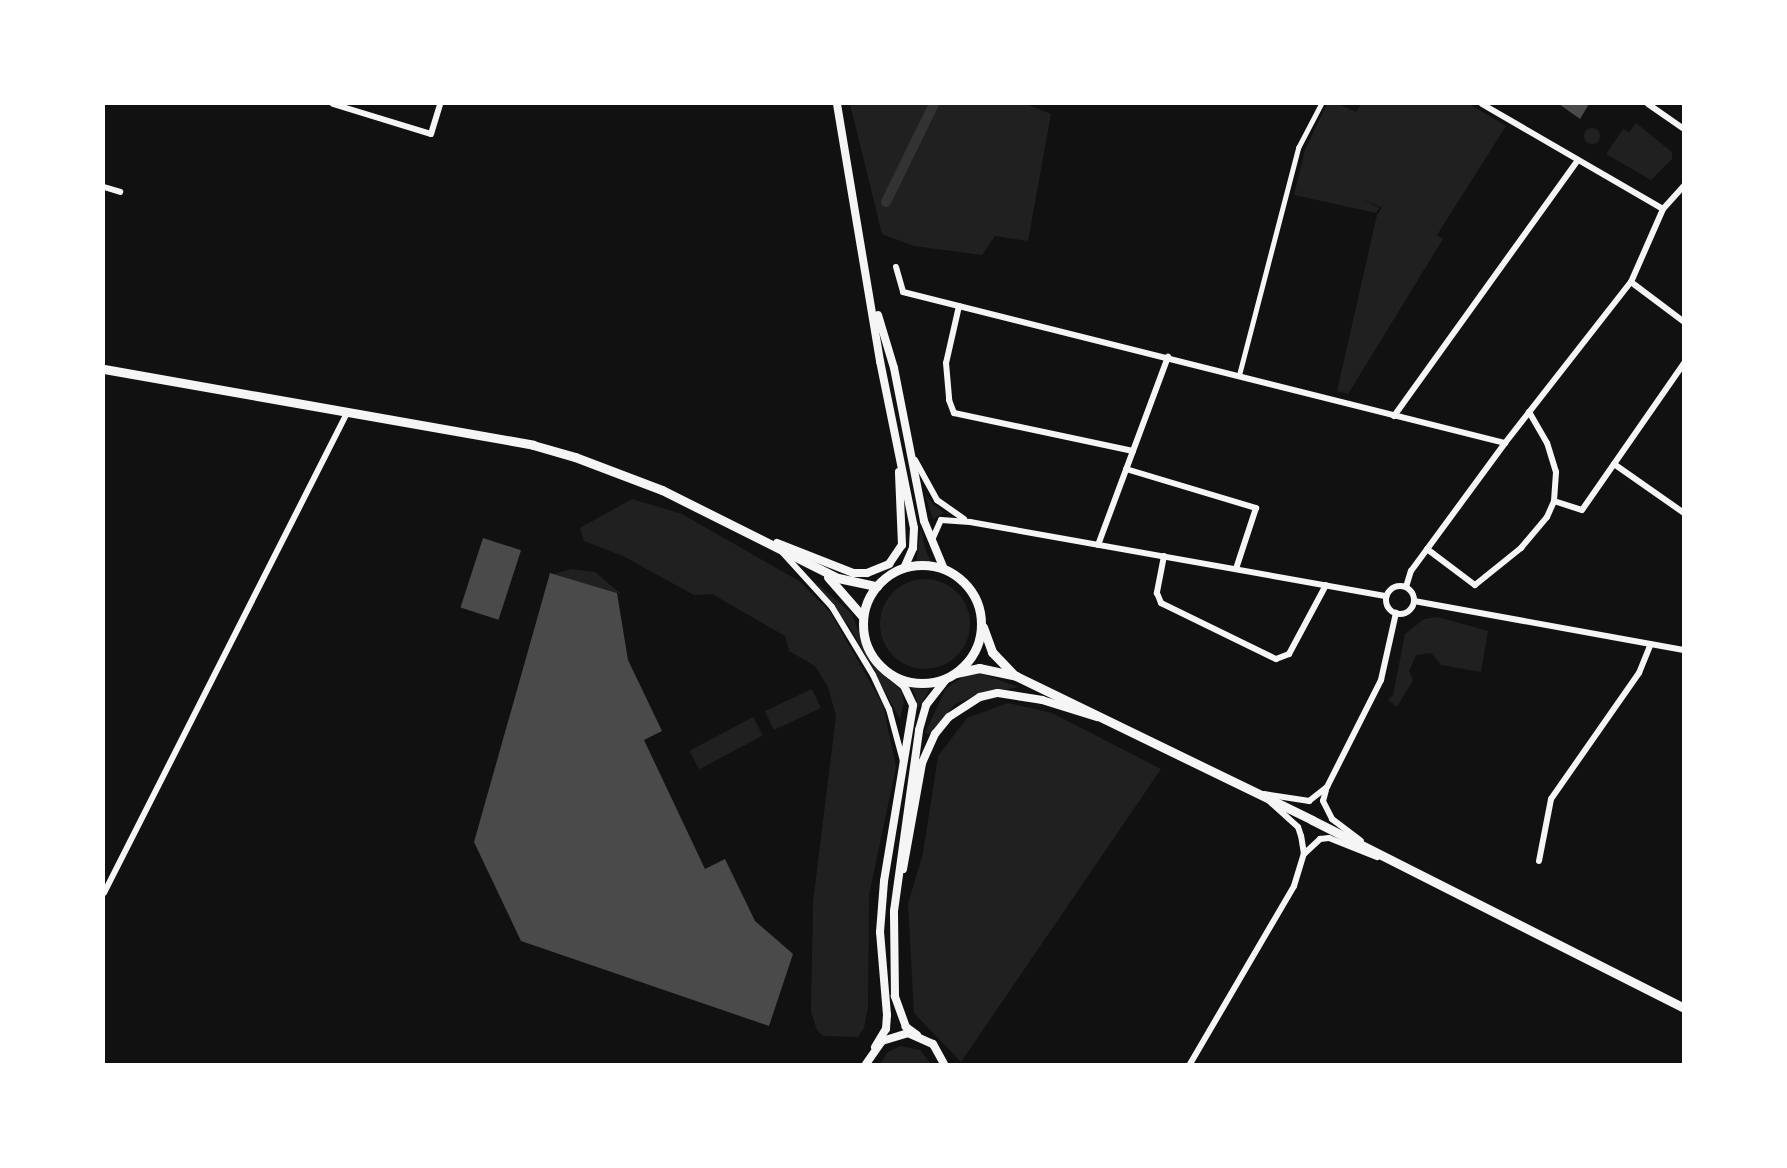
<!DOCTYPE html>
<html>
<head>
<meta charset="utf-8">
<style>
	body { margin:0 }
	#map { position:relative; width:1787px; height:1168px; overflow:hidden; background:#111; font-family:Barlow,sans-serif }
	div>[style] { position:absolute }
	.green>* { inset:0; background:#202020; transform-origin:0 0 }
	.round { border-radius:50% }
	.canal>* { height:10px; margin:-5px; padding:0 5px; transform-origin:5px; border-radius:5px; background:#333 }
	.building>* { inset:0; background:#4a4a4a; transform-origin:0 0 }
	.pedestrian>* { height:4.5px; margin:-2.25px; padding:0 2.25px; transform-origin:2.25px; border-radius:2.25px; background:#f5f5f5 }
	.minor>* { height:6px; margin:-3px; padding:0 3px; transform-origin:3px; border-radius:3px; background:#f5f5f5 }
	.minor>.ring { margin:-3px; padding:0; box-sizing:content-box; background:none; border:6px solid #f5f5f5; border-radius:50% }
	.secondary>* { height:8px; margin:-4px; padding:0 4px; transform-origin:4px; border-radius:4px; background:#f5f5f5 }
	.primary>* { height:9px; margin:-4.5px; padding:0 4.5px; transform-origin:4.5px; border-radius:4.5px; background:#f5f5f5 }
	.primary>.ring { margin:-4.5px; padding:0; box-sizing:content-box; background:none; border:9px solid #f5f5f5; border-radius:50% }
	span { translate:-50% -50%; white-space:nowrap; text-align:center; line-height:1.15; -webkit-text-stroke:4.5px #fff; paint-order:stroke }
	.frame { position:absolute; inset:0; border:105px solid #fff; pointer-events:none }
</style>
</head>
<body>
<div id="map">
	<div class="green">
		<div style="clip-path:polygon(850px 104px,1025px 104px,1051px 114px,1028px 241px,995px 236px,982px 255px,914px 246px,882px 234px)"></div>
		<div style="clip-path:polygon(1327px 104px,1338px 104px,1356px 112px,1361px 104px,1469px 104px,1506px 126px,1437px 235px,1443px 239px,1348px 394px,1337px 391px,1377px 215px,1382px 208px,1361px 198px,1379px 208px,1376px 213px,1294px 195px,1305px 150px)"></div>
		<div style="clip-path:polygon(1636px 123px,1672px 152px,1672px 159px,1651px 180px,1606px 154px,1623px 129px,1629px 132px)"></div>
		<div class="round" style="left:1584px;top:128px;width:16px;height:16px"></div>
		<div style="clip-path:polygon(925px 494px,933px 504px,944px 513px,933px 519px)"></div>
		<div style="clip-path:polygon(632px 499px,682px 514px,799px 581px,830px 612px,883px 705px,896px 767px,869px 895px,868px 1007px,864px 1028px,858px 1037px,823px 1036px,817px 1030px,811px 1012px,813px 902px,836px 716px,828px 687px,815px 666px,789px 651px,785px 636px,712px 594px,694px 595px,623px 556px,584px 541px,580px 528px)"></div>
		<div style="clip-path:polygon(921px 527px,925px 548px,931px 563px,916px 563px)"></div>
		<div style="clip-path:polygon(571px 569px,595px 572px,621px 594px,554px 574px)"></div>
		<div style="clip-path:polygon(812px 579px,851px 613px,870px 657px,902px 692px,904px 702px,900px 719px,849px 626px)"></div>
		<div class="round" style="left:880px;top:579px;width:90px;height:90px"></div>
		<div style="clip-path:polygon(1438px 617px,1488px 631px,1481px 672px,1441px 665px,1431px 653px,1416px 655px,1409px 671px,1413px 680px,1397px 707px,1388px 700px,1393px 695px,1405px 634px,1424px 619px)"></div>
		<div style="clip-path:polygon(982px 674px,1019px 687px,973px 696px,955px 704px,930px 734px,925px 733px,946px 688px,966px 675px)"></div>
		<div style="clip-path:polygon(912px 688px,930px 689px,918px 708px,916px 697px)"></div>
		<div style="left:812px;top:689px;width:21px;height:52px;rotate:65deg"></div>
		<div style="clip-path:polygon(1008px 703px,1052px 713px,1161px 769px,961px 1062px,914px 1013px,908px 904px,923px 853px,938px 756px,967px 718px)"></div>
		<div style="left:753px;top:717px;width:21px;height:72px;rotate:62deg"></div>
		<div style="clip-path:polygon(900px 1046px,920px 1050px,931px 1064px,880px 1064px,888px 1052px)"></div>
	</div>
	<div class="canal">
		<div style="left:886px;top:202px;width:109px;rotate:-63.9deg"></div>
	</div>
	<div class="building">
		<div style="clip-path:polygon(1559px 104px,1589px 104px,1580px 119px)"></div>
		<div style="left:483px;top:538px;width:40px;height:73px;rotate:18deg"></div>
		<div style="clip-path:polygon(550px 573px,617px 593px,628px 660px,662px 731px,644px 740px,705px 869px,725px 859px,755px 921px,793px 954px,769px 1026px,521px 941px,474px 842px)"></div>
	</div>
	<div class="pedestrian">
		<div style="left:1239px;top:375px;width:235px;rotate:-75.4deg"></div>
		<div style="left:1298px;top:148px;width:50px;rotate:-62.4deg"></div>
	</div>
	<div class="minor">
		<div style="left:333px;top:104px;width:102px;rotate:17deg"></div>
		<div style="left:431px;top:134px;width:31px;rotate:-73deg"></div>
		<div style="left:1482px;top:104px;width:209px;rotate:30.1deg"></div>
		<div style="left:1648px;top:104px;width:44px;rotate:34.8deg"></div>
		<div style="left:104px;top:187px;width:17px;rotate:17deg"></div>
		<div style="left:896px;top:267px;width:26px;rotate:74deg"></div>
		<div style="left:903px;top:292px;width:621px;rotate:14.08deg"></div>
		<div style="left:1631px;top:282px;width:66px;rotate:37deg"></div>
		<div style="left:959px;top:306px;width:58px;rotate:102.8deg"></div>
		<div style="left:946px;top:363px;width:37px;rotate:85deg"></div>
		<div style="left:949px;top:400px;width:14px;rotate:69deg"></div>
		<div style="left:954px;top:413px;width:183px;rotate:12deg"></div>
		<div style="left:1394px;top:416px;width:315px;rotate:-54.3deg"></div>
		<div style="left:915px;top:460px;width:46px;rotate:61.2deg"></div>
		<div style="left:937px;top:500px;width:33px;rotate:35deg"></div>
		<div style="left:1614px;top:464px;width:85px;rotate:35deg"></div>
		<div style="left:1126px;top:469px;width:136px;rotate:16.7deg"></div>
		<div style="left:1256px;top:508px;width:64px;rotate:108.2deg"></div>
		<div style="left:1554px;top:501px;width:29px;rotate:18deg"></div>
		<div style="left:1582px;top:510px;width:179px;rotate:-55.2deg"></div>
		<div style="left:932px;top:540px;width:22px;rotate:-66deg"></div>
		<div style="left:941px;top:520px;width:29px;rotate:4deg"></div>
		<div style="left:970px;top:522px;width:423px;rotate:10.1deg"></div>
		<div style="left:1098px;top:545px;width:201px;rotate:-69.6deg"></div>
		<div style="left:1427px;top:549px;width:60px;rotate:36.9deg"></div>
		<div style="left:1475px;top:585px;width:59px;rotate:-38.8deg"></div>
		<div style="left:1521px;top:548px;width:40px;rotate:-50deg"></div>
		<div style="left:1547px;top:517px;width:17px;rotate:-66deg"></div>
		<div style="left:1554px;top:501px;width:29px;rotate:-86deg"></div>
		<div style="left:1556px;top:472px;width:30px;rotate:-107deg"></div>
		<div style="left:1547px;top:443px;width:36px;rotate:-120deg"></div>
		<div style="left:782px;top:552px;width:74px;rotate:47.7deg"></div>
		<div style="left:832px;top:607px;width:79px;rotate:58.9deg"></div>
		<div style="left:873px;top:675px;width:38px;rotate:65deg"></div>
		<div style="left:889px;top:709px;width:54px;rotate:74.9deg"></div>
		<div style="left:1164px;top:556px;width:38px;rotate:101deg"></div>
		<div style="left:1157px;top:593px;width:11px;rotate:68deg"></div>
		<div style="left:1161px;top:603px;width:128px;rotate:26deg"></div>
		<div style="left:1276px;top:659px;width:14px;rotate:-21deg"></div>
		<div style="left:1289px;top:654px;width:78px;rotate:-61.8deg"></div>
		<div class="ring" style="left:1386px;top:586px;width:22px;height:22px"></div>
		<div style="left:1406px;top:587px;width:17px;rotate:-73deg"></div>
		<div style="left:1411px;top:571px;width:159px;rotate:-53.7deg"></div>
		<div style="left:1505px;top:443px;width:204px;rotate:-52deg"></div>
		<div style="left:1631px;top:282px;width:80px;rotate:-66.3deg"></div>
		<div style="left:1663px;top:209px;width:31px;rotate:-48deg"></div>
		<div style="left:1414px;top:601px;width:274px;rotate:10.3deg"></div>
		<div style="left:1326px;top:790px;width:11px;rotate:105deg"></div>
		<div style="left:1323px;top:801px;width:20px;rotate:63deg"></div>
		<div style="left:1332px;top:819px;width:36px;rotate:37deg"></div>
		<div style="left:1264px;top:794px;width:46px;rotate:8.8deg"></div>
		<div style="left:1309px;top:801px;width:23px;rotate:-38deg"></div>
		<div style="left:1327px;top:787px;width:120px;rotate:-63.2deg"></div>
		<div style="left:1381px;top:680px;width:69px;rotate:-77.4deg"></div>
		<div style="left:1304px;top:854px;width:22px;rotate:-43deg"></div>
		<div style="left:1320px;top:839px;width:9px;rotate:-6deg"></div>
		<div style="left:1329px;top:838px;width:52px;rotate:21.6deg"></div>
		<div style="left:1539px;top:861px;width:63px;rotate:-79deg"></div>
		<div style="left:1551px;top:799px;width:154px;rotate:-55.1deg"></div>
		<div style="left:1639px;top:673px;width:31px;rotate:-68deg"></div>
		<div style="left:104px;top:893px;width:538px;rotate:-63.15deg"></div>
		<div style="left:1190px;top:1064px;width:206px;rotate:-59.7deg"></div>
		<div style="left:1294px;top:886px;width:34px;rotate:-73deg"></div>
		<div style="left:1304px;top:854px;width:18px;rotate:-99deg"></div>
		<div style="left:1301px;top:836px;width:9px;rotate:-108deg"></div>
		<div style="left:1298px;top:827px;width:38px;rotate:-138deg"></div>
	</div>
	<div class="secondary">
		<div style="left:837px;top:104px;width:261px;rotate:80.5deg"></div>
		<div style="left:880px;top:361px;width:170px;rotate:78.5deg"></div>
		<div style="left:914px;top:528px;width:20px;rotate:93deg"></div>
		<div style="left:913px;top:548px;width:22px;rotate:114deg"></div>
		<div style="left:878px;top:315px;width:55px;rotate:73.2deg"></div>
		<div style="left:894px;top:368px;width:156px;rotate:78.9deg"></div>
		<div style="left:924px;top:521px;width:52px;rotate:67.4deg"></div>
		<div style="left:777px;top:543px;width:82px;rotate:21.5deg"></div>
		<div style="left:853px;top:573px;width:14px"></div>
		<div style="left:867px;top:573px;width:24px;rotate:-22deg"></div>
		<div style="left:889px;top:564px;width:23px;rotate:-56deg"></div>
		<div style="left:902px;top:545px;width:73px;rotate:-92.4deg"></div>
		<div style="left:903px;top:869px;width:108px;rotate:-79.8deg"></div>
		<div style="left:922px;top:763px;width:32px;rotate:-66deg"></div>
		<div style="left:935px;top:734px;width:22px;rotate:-51deg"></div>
		<div style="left:949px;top:717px;width:37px;rotate:-33deg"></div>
		<div style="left:980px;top:697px;width:18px;rotate:-13deg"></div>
		<div style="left:998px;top:693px;width:45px;rotate:9deg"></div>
		<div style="left:1042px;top:700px;width:58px;rotate:17.2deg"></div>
		<div style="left:917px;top:1035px;width:14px;rotate:-144deg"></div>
		<div style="left:906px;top:1027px;width:33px;rotate:-110deg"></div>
		<div style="left:895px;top:996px;width:85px;rotate:-90.7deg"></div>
		<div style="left:894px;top:911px;width:183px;rotate:-82.1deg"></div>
		<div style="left:919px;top:730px;width:26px;rotate:-74deg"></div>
		<div style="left:926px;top:705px;width:33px;rotate:-52deg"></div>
		<div style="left:875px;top:1047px;width:21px;rotate:-59deg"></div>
		<div style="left:886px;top:1029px;width:14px;rotate:-86deg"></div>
		<div style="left:887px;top:1015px;width:83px;rotate:-94.8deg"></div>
		<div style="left:880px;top:932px;width:51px;rotate:-85.5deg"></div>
		<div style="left:884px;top:881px;width:178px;rotate:-80.6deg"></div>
		<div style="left:913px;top:705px;width:21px;rotate:-115deg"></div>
		<div style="left:904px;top:686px;width:22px;rotate:-141deg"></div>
		<div style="left:866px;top:1064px;width:28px;rotate:-55deg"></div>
		<div style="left:882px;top:1041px;width:27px;rotate:-17deg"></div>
		<div style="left:908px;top:1033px;width:27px;rotate:24deg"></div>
		<div style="left:933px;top:1044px;width:23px;rotate:61deg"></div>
	</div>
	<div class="primary">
		<div style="left:104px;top:369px;width:436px;rotate:10deg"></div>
		<div style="left:533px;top:445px;width:44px;rotate:15.9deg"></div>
		<div style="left:575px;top:457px;width:93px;rotate:20.8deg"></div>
		<div style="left:662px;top:490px;width:197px;rotate:26.6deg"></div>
		<div style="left:838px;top:578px;width:40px;rotate:12deg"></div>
		<div class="ring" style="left:863px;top:565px;width:109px;height:109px"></div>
		<div style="left:828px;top:577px;width:53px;rotate:48.8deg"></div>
		<div style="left:983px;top:627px;width:27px;rotate:70deg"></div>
		<div style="left:992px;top:652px;width:32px;rotate:46deg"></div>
		<div style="left:956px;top:673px;width:24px;rotate:-12deg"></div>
		<div style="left:979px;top:668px;width:38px;rotate:12deg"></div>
		<div style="left:1016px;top:676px;width:329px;rotate:25.9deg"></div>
		<div style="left:1312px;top:820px;width:417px;rotate:26.8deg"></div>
	</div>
	<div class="frame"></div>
</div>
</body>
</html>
